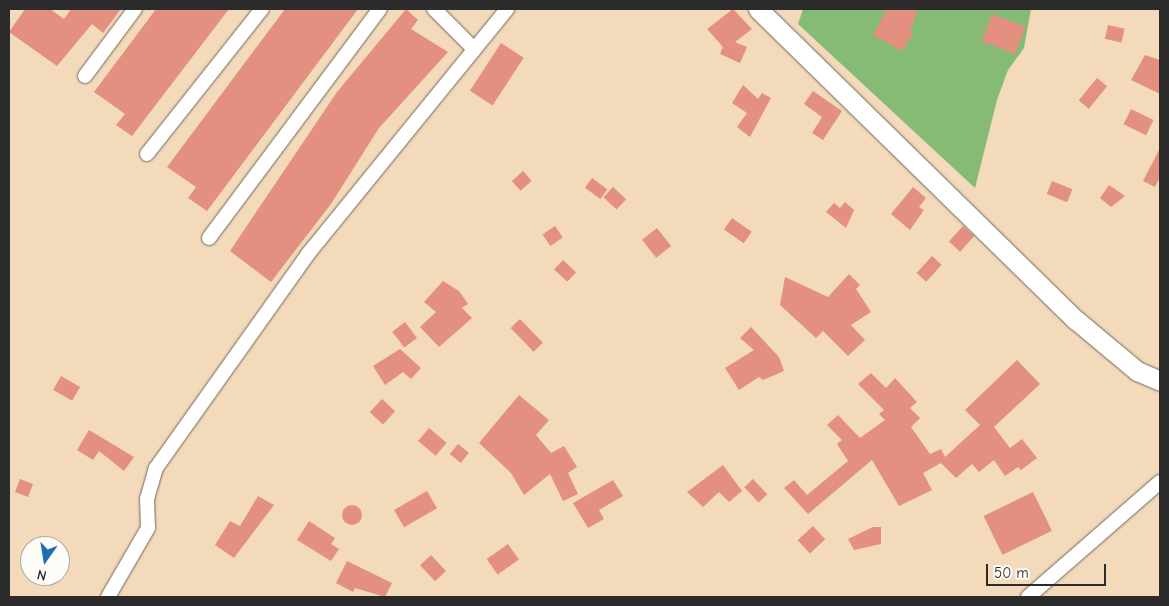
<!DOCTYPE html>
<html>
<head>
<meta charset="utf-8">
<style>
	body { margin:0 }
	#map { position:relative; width:1169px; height:606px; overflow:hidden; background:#f3daba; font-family:"Comic Neue",sans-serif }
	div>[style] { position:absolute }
	.forest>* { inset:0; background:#86bb76 }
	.building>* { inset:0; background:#e39080; transform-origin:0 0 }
	.round { border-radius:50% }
	.roads { filter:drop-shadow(0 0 1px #71685d) drop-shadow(0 0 1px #71685d) }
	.street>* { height:14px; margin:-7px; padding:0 7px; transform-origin:7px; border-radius:7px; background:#fff }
	.secondary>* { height:19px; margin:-9.5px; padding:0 9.5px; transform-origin:9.5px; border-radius:9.5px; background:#fff }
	span { translate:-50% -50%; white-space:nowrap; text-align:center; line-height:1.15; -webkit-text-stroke:4px #fdfcf7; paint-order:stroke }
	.frame { position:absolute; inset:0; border:10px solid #2b2b2b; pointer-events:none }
	.north { position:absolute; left:20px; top:536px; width:50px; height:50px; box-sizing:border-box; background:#fdfcf7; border:1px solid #a9a8a5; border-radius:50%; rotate:193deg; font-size:14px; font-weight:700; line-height:20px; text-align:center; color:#2b2b2b }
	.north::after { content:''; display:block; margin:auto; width:18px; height:22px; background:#1f6fb2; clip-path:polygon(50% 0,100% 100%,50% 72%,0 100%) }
	.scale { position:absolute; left:986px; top:564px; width:120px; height:22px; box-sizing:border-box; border:2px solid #2b2b2b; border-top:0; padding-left:6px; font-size:15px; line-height:18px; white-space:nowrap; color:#2b2b2b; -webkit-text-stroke:4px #fdfcf7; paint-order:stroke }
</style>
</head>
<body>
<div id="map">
	<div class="forest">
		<div style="clip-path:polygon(803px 9px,1031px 9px,1024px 48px,1008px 70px,997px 100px,975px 188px,798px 24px)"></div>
	</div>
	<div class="building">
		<div style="clip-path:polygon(25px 9px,50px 9px,64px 19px,71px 9px,121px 9px,103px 33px,92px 24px,57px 66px,9px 32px)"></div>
		<div style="clip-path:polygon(156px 9px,229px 9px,132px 136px,116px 125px,125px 114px,94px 92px)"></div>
		<div style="clip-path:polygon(285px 9px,358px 9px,207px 211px,188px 198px,196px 187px,167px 167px)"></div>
		<div style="clip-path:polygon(406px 9px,418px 20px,411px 29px,448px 52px,379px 128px,331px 204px,271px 282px,230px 251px,337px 92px)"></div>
		<div style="clip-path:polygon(733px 9px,752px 29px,735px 42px,747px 47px,740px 63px,720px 54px,723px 47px,707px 29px)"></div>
		<div style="clip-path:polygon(887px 9px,918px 9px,910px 32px,913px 34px,902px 51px,873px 35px)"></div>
		<div style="left:992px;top:14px;width:36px;height:29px;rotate:21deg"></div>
		<div style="left:1108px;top:25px;width:17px;height:14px;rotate:13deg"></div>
		<div style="left:501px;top:43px;width:27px;height:57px;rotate:33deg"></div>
		<div style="clip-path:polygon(1145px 55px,1160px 60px,1160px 94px,1131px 80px)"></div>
		<div style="left:1097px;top:78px;width:13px;height:29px;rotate:39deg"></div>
		<div style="clip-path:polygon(743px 85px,758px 99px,762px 93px,771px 98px,750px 137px,737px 127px,747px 113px,732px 103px)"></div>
		<div style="clip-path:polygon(813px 91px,842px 111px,823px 140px,812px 133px,822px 117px,804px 104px)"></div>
		<div style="left:1131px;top:109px;width:25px;height:17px;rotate:26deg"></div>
		<div style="clip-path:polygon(1160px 148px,1160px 177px,1155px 187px,1143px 181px)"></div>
		<div style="left:523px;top:171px;width:13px;height:15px;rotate:48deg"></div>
		<div style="left:592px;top:178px;width:19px;height:12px;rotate:36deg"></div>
		<div style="left:1052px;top:181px;width:22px;height:14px;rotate:22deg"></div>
		<div style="clip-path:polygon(1109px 185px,1125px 196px,1111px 207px,1100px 198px)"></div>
		<div style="left:613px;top:187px;width:18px;height:14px;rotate:43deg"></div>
		<div style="clip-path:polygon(913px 187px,926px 198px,919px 207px,924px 210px,910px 230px,891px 214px)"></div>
		<div style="clip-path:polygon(845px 202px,854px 210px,846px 228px,826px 212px,834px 203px,840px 208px)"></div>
		<div style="left:732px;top:218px;width:24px;height:14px;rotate:35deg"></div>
		<div style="left:555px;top:226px;width:14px;height:15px;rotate:56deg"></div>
		<div style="left:963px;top:226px;width:15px;height:21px;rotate:42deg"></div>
		<div style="left:657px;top:228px;width:23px;height:19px;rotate:52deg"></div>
		<div style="left:932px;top:256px;width:13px;height:23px;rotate:42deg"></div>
		<div style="left:563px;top:260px;width:18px;height:13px;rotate:43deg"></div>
		<div style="clip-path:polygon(849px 274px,860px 285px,856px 289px,871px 312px,851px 325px,865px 340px,848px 356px,823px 331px,816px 338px,780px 305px,785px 277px,828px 297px)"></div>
		<div style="clip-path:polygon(443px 281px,459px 291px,468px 304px,462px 308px,472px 318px,439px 347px,420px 327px,436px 312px,424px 302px)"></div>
		<div style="left:520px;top:319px;width:33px;height:13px;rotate:46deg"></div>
		<div style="left:405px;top:322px;width:20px;height:16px;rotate:53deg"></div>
		<div style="clip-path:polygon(751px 327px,779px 357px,784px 371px,763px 380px,759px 377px,739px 390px,725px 368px,754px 350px,740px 338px)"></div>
		<div style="clip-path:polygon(400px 349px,421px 368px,411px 379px,403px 372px,385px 385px,373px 366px)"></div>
		<div style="clip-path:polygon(1017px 360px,1040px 384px,994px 427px,1010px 448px,1022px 439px,1037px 458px,1021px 470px,1018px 467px,1005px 476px,994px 460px,979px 472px,972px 464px,956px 478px,941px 463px,923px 473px,932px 490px,899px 506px,872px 460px,808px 514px,784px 488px,794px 480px,807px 495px,848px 461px,837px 444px,842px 440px,827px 425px,838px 415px,860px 438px,885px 420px,879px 414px,884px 410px,858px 384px,871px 373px,886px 388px,895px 378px,917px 402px,910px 408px,920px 418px,911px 427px,930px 454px,941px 449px,945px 457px,980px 425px,965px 410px)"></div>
		<div style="left:61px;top:376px;width:22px;height:16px;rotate:30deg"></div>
		<div style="clip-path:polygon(519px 395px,549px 420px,536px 435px,551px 453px,564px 446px,577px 467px,568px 473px,578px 494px,563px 501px,550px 474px,524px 495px,511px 473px,479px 443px)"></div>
		<div style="left:382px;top:399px;width:18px;height:18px;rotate:43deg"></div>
		<div style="left:429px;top:428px;width:23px;height:17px;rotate:40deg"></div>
		<div style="clip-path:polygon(89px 430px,134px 457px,124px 471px,99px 451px,93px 460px,77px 450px)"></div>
		<div style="left:458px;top:444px;width:14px;height:13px;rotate:39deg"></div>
		<div style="clip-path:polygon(723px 465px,742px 491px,729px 502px,719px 492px,703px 507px,687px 492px)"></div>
		<div style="left:20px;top:479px;width:14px;height:14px;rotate:21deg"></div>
		<div style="left:753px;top:479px;width:21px;height:12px;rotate:47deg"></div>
		<div style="clip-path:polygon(613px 480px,623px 496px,599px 510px,604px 519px,588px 528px,573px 503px)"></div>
		<div style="left:427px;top:491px;width:20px;height:38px;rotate:60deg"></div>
		<div style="left:1033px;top:492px;width:43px;height:55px;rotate:64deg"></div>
		<div style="clip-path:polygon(258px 496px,274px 505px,234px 558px,215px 545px,230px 521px,240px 526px)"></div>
		<div class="round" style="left:342px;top:505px;width:20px;height:20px"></div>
		<div style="clip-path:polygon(309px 521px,335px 538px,331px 544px,339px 549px,331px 561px,297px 540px)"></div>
		<div style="left:813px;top:526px;width:18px;height:21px;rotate:47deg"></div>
		<div style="clip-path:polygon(873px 527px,881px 527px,881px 544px,854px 550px,848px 539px)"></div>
		<div style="left:508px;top:544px;width:19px;height:26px;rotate:55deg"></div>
		<div style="left:431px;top:555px;width:22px;height:15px;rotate:47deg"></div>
		<div style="clip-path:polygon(347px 561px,392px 583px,385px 597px,355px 588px,353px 592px,336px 583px)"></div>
	</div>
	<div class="roads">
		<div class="street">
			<div style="left:434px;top:9px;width:57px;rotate:45deg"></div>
			<div style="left:85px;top:76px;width:84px;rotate:-53.3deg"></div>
			<div style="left:147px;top:154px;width:185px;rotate:-51.6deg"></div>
			<div style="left:209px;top:238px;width:286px;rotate:-53.3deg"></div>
			<div style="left:108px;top:597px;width:80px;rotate:-59.9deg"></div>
			<div style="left:148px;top:528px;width:29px;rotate:-92deg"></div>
			<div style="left:147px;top:499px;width:32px;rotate:-74deg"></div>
			<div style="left:156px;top:468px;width:262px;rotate:-54.6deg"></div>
			<div style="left:308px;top:254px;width:316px;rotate:-50.9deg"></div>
			<div style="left:1028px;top:597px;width:175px;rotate:-41.1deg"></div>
		</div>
		<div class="secondary">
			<div style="left:758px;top:9px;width:445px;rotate:44.4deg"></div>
			<div style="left:1076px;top:320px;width:80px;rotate:39.9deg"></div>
			<div style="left:1137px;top:371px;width:25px;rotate:23deg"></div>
		</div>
	</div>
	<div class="frame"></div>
	<div class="north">N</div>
	<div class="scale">50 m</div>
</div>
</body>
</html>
